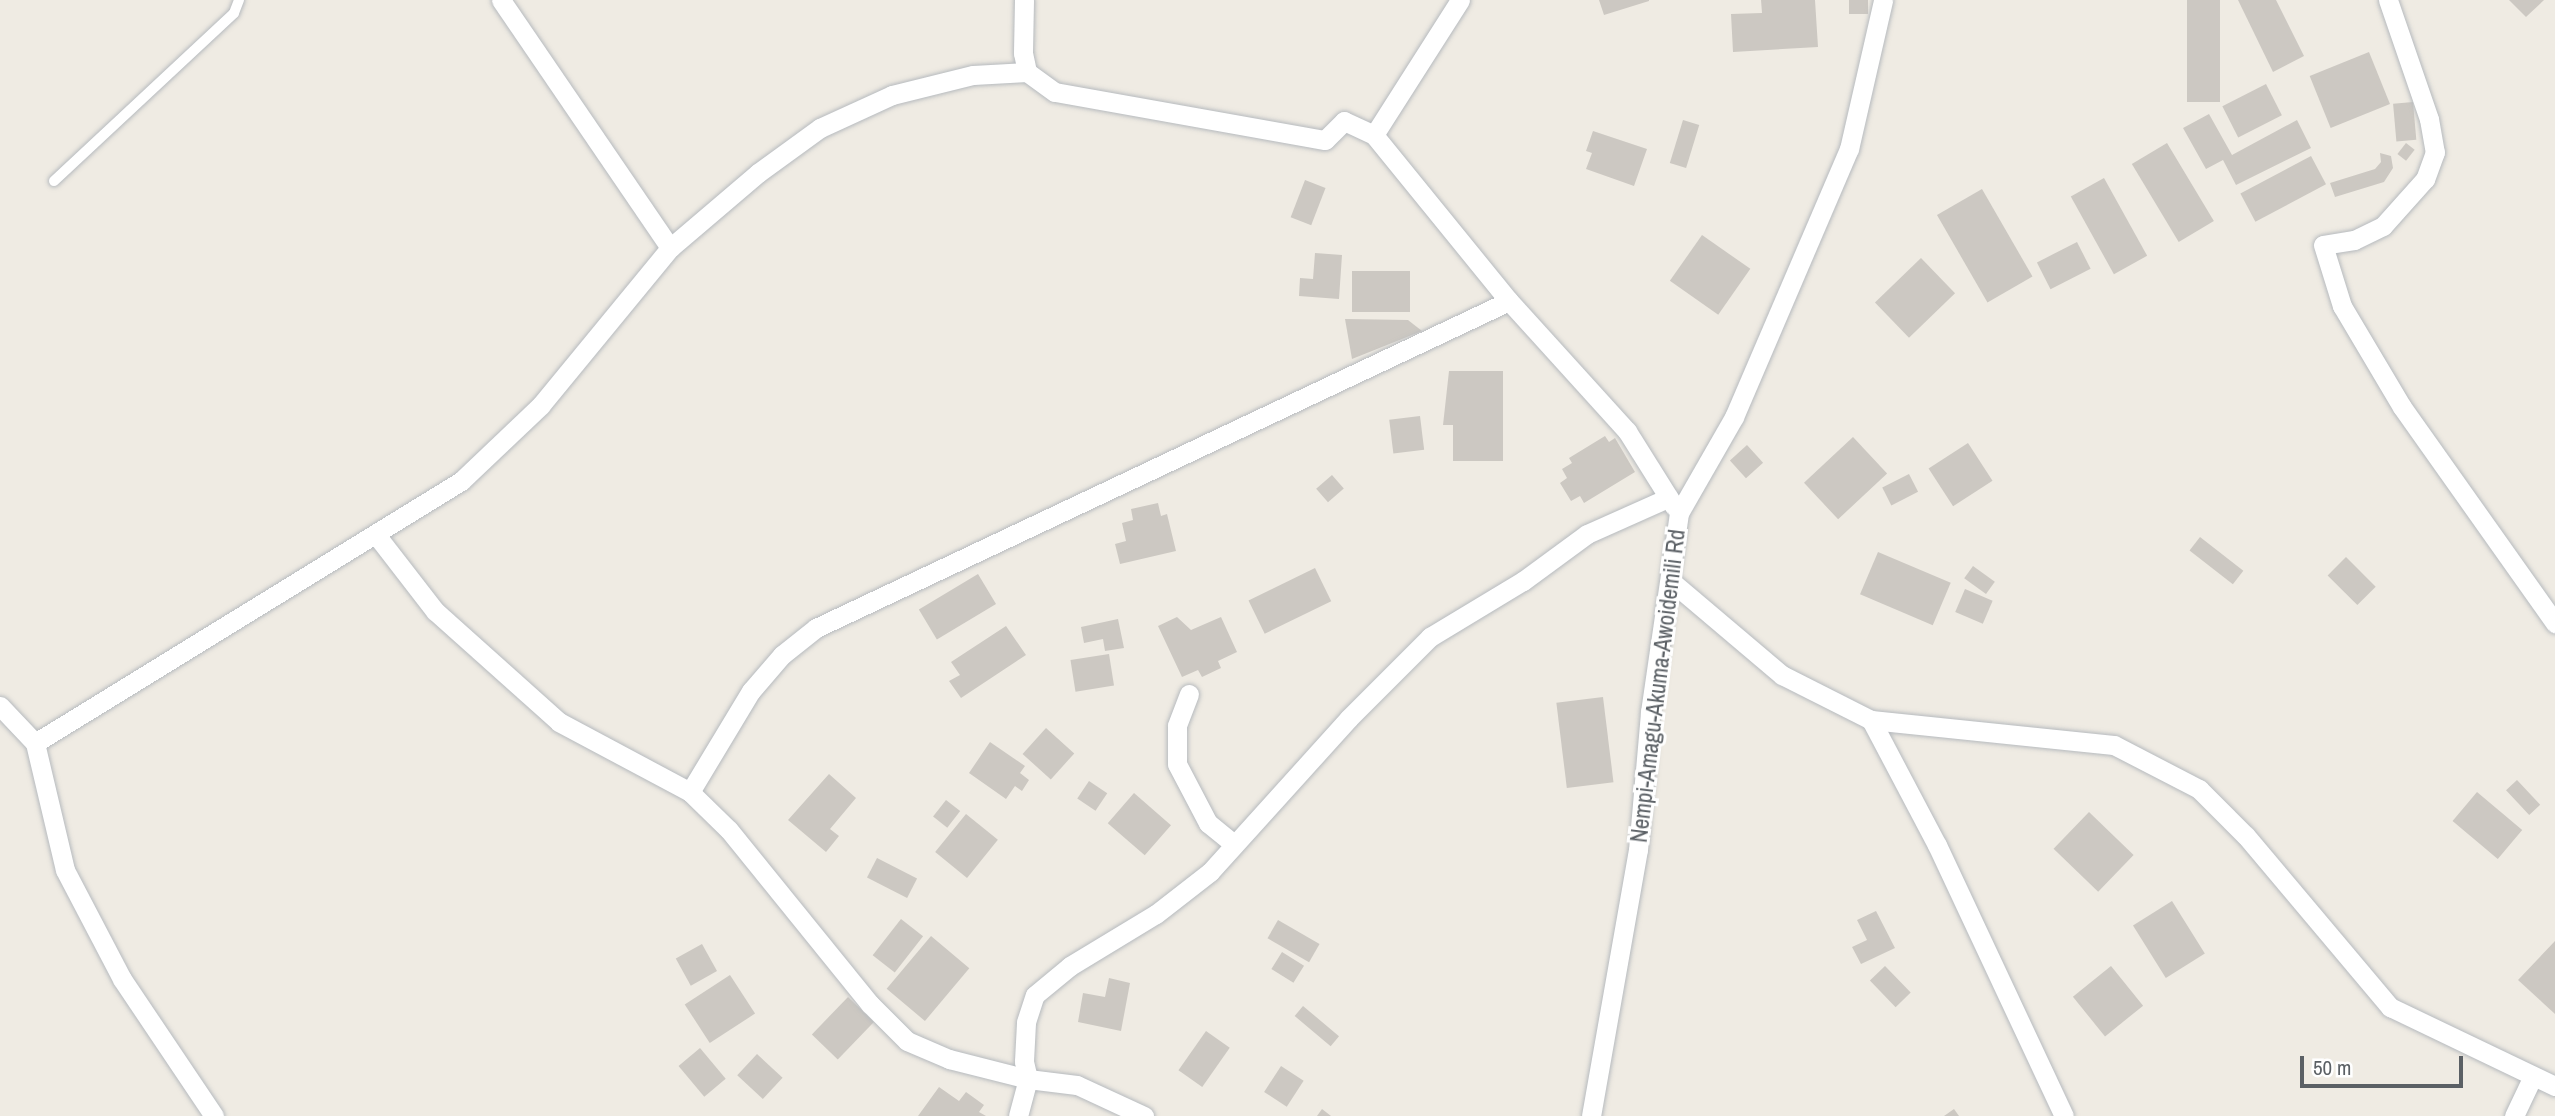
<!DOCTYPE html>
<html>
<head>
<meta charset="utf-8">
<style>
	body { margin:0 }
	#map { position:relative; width:2555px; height:1116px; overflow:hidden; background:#efebe3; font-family:"Archivo Narrow",sans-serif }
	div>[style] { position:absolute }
	.building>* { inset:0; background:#ccc8c2; transform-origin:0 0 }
	.roads { filter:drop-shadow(0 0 2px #b6babe) drop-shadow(0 0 2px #b6babe) }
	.lane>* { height:10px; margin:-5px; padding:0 5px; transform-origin:5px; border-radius:5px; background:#fff }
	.street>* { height:19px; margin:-9.5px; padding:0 9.5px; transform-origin:9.5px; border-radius:9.5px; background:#fff }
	span { translate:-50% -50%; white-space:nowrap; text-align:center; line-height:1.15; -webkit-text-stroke:6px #fff; paint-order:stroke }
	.street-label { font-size:23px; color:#5b6065 }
	.scale { position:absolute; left:2300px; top:1056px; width:163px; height:32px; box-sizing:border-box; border:4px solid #5b6065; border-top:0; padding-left:9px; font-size:21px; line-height:24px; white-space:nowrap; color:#5b6065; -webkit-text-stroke:5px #fff; paint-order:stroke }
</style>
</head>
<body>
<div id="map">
	<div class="building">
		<div style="clip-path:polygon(1599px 0,1649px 0,1649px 1px,1604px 15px)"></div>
		<div style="clip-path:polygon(1761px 0,1815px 0,1818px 47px,1733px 52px,1731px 14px,1762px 13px)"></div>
		<div style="left:1849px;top:0;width:19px;height:14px"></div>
		<div style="left:2187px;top:0;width:33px;height:102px"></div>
		<div style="clip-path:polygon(2238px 0,2276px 0,2304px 56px,2273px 72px)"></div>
		<div style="clip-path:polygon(2509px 0,2544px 0,2526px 17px)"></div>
		<div style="left:2369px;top:52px;width:56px;height:64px;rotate:68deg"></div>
		<div style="left:2266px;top:84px;width:35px;height:49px;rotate:63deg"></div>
		<div style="left:2413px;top:102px;width:38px;height:20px;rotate:85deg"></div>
		<div style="clip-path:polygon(2209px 114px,2232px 155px,2297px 120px,2311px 148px,2236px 185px,2223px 160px,2206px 169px,2183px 128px)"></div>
		<div style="left:1683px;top:120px;width:17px;height:45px;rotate:17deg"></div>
		<div style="clip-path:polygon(1593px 131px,1647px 149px,1634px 186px,1586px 169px,1592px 153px,1586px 151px)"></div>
		<div style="left:2167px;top:143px;width:91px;height:41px;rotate:59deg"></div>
		<div style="left:2406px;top:143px;width:11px;height:14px;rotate:38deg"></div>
		<div style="clip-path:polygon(2380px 153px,2391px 156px,2393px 168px,2384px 182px,2335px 197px,2330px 183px,2375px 169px,2381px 162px)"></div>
		<div style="left:2311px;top:156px;width:32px;height:80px;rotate:62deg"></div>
		<div style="left:2104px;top:178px;width:89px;height:38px;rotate:61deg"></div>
		<div style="left:1305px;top:180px;width:22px;height:40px;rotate:21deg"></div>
		<div style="left:1982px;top:189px;width:101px;height:52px;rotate:60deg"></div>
		<div style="left:1702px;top:235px;width:59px;height:56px;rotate:35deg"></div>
		<div style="left:2077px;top:242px;width:30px;height:45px;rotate:63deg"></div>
		<div style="clip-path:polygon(1315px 253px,1342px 255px,1339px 299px,1299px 296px,1300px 278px,1313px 279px)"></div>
		<div style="left:1921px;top:258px;width:49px;height:64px;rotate:46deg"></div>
		<div style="left:1352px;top:271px;width:58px;height:41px"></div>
		<div style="clip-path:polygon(1345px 319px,1408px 320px,1422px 331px,1352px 359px)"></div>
		<div style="clip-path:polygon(1449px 371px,1503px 371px,1503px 461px,1453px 461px,1453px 425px,1443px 425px)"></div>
		<div style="left:1420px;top:416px;width:34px;height:31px;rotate:83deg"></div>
		<div style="clip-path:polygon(1605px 436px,1609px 442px,1615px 438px,1635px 472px,1584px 503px,1580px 496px,1571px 501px,1560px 483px,1567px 478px,1562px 469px,1572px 463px,1569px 458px)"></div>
		<div style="left:1853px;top:437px;width:50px;height:67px;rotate:47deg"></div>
		<div style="left:1968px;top:443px;width:45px;height:47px;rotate:57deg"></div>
		<div style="left:1747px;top:445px;width:24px;height:23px;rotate:48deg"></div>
		<div style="left:1909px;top:474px;width:20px;height:30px;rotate:63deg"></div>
		<div style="left:1332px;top:475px;width:18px;height:21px;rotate:49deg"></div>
		<div style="clip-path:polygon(1158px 503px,1161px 516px,1167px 514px,1176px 551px,1120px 564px,1115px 544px,1126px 541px,1122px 523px,1133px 520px,1131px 509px)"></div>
		<div style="left:2200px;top:537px;width:55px;height:17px;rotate:38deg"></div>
		<div style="left:1878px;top:552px;width:79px;height:46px;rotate:23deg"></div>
		<div style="left:2346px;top:557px;width:42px;height:26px;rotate:45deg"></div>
		<div style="left:1973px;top:566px;width:27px;height:15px;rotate:36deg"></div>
		<div style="left:1315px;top:568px;width:37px;height:74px;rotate:64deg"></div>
		<div style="left:978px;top:574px;width:35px;height:69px;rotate:59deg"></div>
		<div style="left:1965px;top:589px;width:30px;height:25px;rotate:23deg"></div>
		<div style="clip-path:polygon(1177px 617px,1191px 630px,1221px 617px,1237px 652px,1218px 661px,1221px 668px,1202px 677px,1198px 670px,1182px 677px,1158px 626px)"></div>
		<div style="clip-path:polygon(1118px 619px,1124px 648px,1105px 651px,1103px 639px,1084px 643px,1081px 627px)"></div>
		<div style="clip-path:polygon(1006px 626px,1026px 655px,961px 698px,949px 681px,960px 675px,951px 662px)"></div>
		<div style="left:1109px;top:654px;width:32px;height:39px;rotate:81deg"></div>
		<div style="left:1603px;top:697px;width:86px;height:47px;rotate:83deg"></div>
		<div style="left:1046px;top:728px;width:38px;height:35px;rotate:42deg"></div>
		<div style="clip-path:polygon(990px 742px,1025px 766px,1020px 773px,1029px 780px,1022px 791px,1015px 786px,1006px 799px,969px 773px)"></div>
		<div style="clip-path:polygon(829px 774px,856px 798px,830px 829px,839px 836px,826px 852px,788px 820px)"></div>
		<div style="left:2517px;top:780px;width:34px;height:15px;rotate:47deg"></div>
		<div style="left:1089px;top:781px;width:22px;height:21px;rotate:34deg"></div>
		<div style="left:2477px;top:792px;width:59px;height:38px;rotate:40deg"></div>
		<div style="left:1134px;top:793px;width:49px;height:40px;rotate:41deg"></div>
		<div style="left:946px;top:800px;width:18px;height:21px;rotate:38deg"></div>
		<div style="left:2089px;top:812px;width:62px;height:51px;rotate:44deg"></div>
		<div style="left:966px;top:814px;width:41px;height:49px;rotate:39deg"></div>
		<div style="left:877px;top:858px;width:45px;height:22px;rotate:27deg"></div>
		<div style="left:2172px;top:901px;width:62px;height:46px;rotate:58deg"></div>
		<div style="clip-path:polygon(1876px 911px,1895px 948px,1861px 964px,1852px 947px,1867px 940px,1857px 920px)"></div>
		<div style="left:901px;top:919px;width:28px;height:46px;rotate:38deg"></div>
		<div style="left:1278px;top:920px;width:48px;height:21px;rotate:30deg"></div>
		<div style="left:931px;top:936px;width:50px;height:69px;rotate:40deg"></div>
		<div style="clip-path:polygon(2555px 941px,2555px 1014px,2518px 980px)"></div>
		<div style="left:702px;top:944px;width:31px;height:30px;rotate:61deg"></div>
		<div style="left:1282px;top:952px;width:26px;height:20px;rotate:32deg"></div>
		<div style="left:1885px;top:966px;width:37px;height:21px;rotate:46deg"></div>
		<div style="left:2111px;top:966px;width:51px;height:49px;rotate:51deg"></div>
		<div style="left:730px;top:975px;width:46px;height:54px;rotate:57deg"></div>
		<div style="clip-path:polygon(1109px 978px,1130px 983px,1121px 1031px,1078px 1022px,1083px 993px,1105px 997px)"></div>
		<div style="left:848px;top:997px;width:36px;height:52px;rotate:44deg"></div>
		<div style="left:1303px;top:1006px;width:47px;height:13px;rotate:40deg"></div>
		<div style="left:1206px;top:1031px;width:29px;height:48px;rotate:35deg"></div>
		<div style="left:700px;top:1048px;width:40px;height:28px;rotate:50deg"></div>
		<div style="left:757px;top:1054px;width:35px;height:29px;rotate:43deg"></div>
		<div style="left:1281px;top:1066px;width:27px;height:31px;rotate:33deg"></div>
		<div style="clip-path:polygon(939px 1087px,959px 1101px,966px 1092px,984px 1105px,979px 1112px,986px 1116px,918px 1116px)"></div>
		<div style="clip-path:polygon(1322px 1109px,1331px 1116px,1317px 1116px)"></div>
		<div style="clip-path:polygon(1954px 1109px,1959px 1116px,1944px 1116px)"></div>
	</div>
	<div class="roads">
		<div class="lane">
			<div style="left:54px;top:181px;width:246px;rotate:-43deg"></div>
			<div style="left:234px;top:13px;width:14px;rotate:-69deg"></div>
		</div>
		<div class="street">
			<div style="left:501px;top:0;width:300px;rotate:55.7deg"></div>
			<div style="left:1024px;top:0;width:53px;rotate:91.1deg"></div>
			<div style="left:1023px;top:53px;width:19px;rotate:78deg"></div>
			<div style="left:1027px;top:72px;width:34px;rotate:36deg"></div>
			<div style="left:1055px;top:92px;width:274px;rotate:10.1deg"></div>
			<div style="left:1325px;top:140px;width:27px;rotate:-45deg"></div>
			<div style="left:1344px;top:121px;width:33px;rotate:25deg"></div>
			<div style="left:1374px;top:135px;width:214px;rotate:50.9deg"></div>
			<div style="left:1509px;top:301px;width:176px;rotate:47.8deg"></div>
			<div style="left:1627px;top:431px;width:89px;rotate:57.9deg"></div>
			<div style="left:2388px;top:0;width:126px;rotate:71deg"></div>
			<div style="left:2429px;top:119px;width:34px;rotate:80deg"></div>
			<div style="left:2435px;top:152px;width:29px;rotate:110deg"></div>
			<div style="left:2425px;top:179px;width:63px;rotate:131.8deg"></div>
			<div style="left:2383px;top:226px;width:32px;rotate:154deg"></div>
			<div style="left:2354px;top:240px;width:31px;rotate:171deg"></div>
			<div style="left:2323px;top:245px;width:64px;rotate:72.7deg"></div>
			<div style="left:2342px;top:306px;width:117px;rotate:59.3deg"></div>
			<div style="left:2402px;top:407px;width:265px;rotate:54.7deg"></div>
			<div style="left:1374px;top:135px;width:160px;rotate:-57.5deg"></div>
			<div style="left:377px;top:536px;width:95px;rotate:52.3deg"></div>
			<div style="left:435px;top:611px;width:166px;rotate:41.8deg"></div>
			<div style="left:559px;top:722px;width:149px;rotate:28.1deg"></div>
			<div style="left:690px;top:792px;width:54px;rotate:44.3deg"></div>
			<div style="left:729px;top:830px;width:224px;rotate:51deg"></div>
			<div style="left:870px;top:1004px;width:52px;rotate:45deg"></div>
			<div style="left:907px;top:1041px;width:46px;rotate:23.2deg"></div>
			<div style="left:949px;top:1059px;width:81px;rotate:14.2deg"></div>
			<div style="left:1028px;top:1079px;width:49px;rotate:7deg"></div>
			<div style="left:1077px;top:1085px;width:74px;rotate:24.8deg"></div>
			<div style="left:1673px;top:583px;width:143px;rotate:40.2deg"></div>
			<div style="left:1782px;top:675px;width:100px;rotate:26.8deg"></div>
			<div style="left:1871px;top:720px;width:244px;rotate:5.9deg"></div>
			<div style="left:2114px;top:745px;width:96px;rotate:27.4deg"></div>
			<div style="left:2199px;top:789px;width:66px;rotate:45deg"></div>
			<div style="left:2246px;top:836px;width:224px;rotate:49.9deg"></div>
			<div style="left:2390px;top:1007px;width:183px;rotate:25.6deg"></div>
			<div style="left:1189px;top:694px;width:34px;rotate:111deg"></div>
			<div style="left:1177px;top:726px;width:38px;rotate:90deg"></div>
			<div style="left:1177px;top:764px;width:67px;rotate:62.3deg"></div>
			<div style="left:1208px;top:823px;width:33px;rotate:39deg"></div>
			<div style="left:0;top:706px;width:51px;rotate:46.6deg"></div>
			<div style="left:35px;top:743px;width:130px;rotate:76.7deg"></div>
			<div style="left:65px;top:870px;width:123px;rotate:62.4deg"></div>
			<div style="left:122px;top:979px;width:165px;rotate:56.1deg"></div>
			<div style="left:1871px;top:720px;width:141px;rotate:62.2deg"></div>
			<div style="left:1937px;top:845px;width:299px;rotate:64.9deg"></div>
			<div style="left:35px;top:743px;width:500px;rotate:-31.59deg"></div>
			<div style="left:461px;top:481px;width:110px;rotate:-43.5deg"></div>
			<div style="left:541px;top:405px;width:203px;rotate:-50.6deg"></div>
			<div style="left:670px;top:248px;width:116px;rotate:-40.4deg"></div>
			<div style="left:758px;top:173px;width:77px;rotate:-36deg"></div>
			<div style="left:820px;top:128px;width:79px;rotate:-24.6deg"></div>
			<div style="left:892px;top:95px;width:83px;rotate:-13.9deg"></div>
			<div style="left:973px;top:75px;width:54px;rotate:-3.2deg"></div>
			<div style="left:690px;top:792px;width:118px;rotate:-58.9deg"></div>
			<div style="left:751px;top:691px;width:48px;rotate:-49.3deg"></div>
			<div style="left:782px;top:655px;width:43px;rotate:-38.5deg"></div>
			<div style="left:816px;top:628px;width:766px;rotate:-25.26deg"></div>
			<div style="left:1018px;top:1116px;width:38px;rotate:-75deg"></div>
			<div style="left:1028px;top:1079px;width:18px;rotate:-103deg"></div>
			<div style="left:1024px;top:1061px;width:39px;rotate:-87deg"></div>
			<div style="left:1026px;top:1022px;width:28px;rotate:-72deg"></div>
			<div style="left:1035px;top:995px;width:45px;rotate:-39.6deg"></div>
			<div style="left:1070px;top:966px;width:100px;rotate:-31.2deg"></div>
			<div style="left:1156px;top:914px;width:68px;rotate:-37.9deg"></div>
			<div style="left:1210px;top:872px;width:207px;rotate:-47.9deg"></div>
			<div style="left:1349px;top:718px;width:115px;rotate:-45deg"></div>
			<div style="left:1430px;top:637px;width:109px;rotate:-31.1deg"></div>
			<div style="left:1523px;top:581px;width:79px;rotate:-36.3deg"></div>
			<div style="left:1587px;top:534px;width:89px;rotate:-24deg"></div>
			<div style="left:1591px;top:1116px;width:270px;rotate:-80deg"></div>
			<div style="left:1638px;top:850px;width:139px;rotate:-85deg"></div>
			<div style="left:1650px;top:712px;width:201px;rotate:-81.7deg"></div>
			<div style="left:1679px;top:513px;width:111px;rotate:-60.2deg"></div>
			<div style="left:1734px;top:417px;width:292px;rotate:-66.8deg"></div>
			<div style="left:1849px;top:149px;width:153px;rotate:-77.1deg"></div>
			<div style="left:2514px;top:1116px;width:44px;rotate:-64.6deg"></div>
		</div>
	</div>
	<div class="street-label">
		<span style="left:1658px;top:686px;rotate:-83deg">Nempi-Amagu-Akuma-Awoidemili Rd</span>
	</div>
	<div class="scale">50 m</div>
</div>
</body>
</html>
